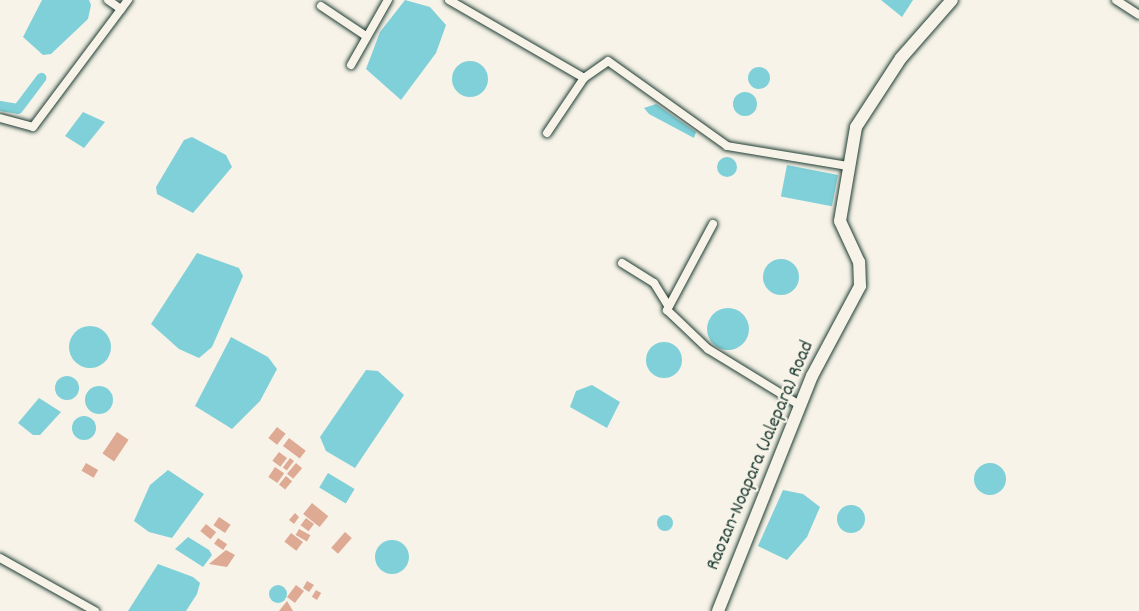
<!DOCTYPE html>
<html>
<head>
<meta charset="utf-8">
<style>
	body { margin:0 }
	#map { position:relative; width:1139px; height:611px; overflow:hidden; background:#f7f3e8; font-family:Dekko,sans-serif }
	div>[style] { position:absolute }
	.water>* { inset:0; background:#7fd0d8; transform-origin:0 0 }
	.round { border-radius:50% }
	.canal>* { height:10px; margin:-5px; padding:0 5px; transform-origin:5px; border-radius:5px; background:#7fd0d8 }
	.building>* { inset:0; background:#dfaa94; transform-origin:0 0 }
	.roads { filter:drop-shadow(0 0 2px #1f3d34) drop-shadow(0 0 2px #1f3d34) }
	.street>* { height:8px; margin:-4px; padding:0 4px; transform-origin:4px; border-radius:4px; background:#f7f3e8 }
	.secondary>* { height:12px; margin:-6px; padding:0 6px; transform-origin:6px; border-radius:6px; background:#f7f3e8 }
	span { translate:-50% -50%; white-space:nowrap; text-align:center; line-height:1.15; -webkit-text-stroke:4.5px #f7f3e8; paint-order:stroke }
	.street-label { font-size:20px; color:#1f3d34 }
</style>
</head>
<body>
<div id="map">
	<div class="water">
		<div style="clip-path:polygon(42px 0,89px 0,91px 5px,88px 19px,51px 54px,43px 55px,23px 37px)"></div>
		<div style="clip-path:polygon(405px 0,430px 7px,446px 25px,436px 53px,401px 100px,366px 69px,380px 32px)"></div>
		<div style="clip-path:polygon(881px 0,913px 0,902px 17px)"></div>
		<div class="round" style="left:452px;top:61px;width:36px;height:36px"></div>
		<div class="round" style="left:748px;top:67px;width:22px;height:22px"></div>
		<div class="round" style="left:733px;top:92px;width:24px;height:24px"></div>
		<div style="clip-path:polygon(656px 104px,696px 132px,694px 138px,649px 114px,644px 108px)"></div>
		<div style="clip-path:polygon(83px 112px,105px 122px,84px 148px,65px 136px)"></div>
		<div style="clip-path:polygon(192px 137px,226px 155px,232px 167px,193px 213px,157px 194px,156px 187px,184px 140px)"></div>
		<div class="round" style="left:717px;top:157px;width:20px;height:20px"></div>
		<div style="left:787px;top:165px;width:52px;height:32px;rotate:11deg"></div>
		<div style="clip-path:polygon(197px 253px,239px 268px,243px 276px,212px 347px,199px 358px,179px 349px,151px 324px)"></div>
		<div class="round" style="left:763px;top:259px;width:36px;height:36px"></div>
		<div class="round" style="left:707px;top:308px;width:42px;height:42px"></div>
		<div class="round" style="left:69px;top:326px;width:42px;height:42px"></div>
		<div style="clip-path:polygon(231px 337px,268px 357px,277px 369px,260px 401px,232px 429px,195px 406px)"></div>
		<div class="round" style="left:646px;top:342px;width:36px;height:36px"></div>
		<div style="clip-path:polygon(366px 370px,378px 371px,404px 395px,355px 468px,326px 451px,320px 437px)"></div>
		<div class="round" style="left:55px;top:376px;width:24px;height:24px"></div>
		<div style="clip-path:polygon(592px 385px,620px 402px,607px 428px,570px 407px,576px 391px)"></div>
		<div class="round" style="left:85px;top:386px;width:28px;height:28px"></div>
		<div style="clip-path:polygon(39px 398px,61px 412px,40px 435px,33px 435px,18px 423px)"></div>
		<div class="round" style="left:72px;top:416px;width:24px;height:24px"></div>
		<div class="round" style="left:974px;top:463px;width:32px;height:32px"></div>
		<div style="clip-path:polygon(168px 470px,204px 494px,172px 538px,149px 532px,134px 521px,150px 485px)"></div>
		<div style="left:328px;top:473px;width:31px;height:17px;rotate:31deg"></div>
		<div style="clip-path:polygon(783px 490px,803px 494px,820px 507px,807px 537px,787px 560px,758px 546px)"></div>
		<div class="round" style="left:837px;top:505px;width:28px;height:28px"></div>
		<div class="round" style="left:657px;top:515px;width:16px;height:16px"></div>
		<div style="clip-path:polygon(188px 537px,209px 550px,212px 555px,203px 567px,175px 549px)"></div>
		<div class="round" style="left:375px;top:540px;width:34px;height:34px"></div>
		<div style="clip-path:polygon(158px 564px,193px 577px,200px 583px,197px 594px,186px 611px,128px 611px)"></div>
		<div class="round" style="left:269px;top:585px;width:18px;height:18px"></div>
	</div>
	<div class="canal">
		<div style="left:0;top:106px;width:18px;rotate:9deg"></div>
		<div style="left:18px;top:109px;width:39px;rotate:-53deg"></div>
	</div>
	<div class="building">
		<div style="left:277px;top:427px;width:11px;height:14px;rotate:38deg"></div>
		<div style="left:117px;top:432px;width:14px;height:26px;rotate:34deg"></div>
		<div style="left:289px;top:438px;width:21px;height:10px;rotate:37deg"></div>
		<div style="left:279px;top:452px;width:10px;height:11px;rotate:37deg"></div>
		<div style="left:290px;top:458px;width:5px;height:12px;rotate:37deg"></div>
		<div style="left:86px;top:463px;width:14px;height:9px;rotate:30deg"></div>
		<div style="left:296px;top:463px;width:8px;height:14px;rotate:40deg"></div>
		<div style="left:275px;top:467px;width:11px;height:12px;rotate:34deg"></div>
		<div style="left:286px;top:476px;width:8px;height:11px;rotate:40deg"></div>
		<div style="left:312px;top:503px;width:21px;height:14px;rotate:39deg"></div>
		<div style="clip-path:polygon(295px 513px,299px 517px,294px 524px,289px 520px)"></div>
		<div style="left:219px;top:517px;width:14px;height:10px;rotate:34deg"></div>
		<div style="left:306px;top:518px;width:10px;height:9px;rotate:37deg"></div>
		<div style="left:206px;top:524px;width:13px;height:9px;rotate:39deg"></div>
		<div style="left:299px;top:529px;width:13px;height:7px;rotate:29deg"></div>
		<div style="left:345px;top:532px;width:9px;height:21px;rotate:41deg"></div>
		<div style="left:291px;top:533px;width:15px;height:11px;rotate:37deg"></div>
		<div style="left:218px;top:538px;width:11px;height:7px;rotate:34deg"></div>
		<div style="clip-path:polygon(226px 550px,235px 555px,227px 567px,209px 564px)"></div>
		<div style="clip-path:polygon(307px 581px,314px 585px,309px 592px,303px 588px)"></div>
		<div style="left:296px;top:585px;width:10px;height:15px;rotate:37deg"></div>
		<div style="left:316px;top:590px;width:6px;height:8px;rotate:31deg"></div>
		<div style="clip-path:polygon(287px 601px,293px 611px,279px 611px)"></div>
	</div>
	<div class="roads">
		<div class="street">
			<div style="left:108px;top:0;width:16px;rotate:35deg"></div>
			<div style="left:449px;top:0;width:156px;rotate:30deg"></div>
			<div style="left:584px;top:78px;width:29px;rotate:-35deg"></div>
			<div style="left:608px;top:61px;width:146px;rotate:35.5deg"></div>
			<div style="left:727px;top:146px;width:123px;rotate:9.4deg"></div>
			<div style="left:1116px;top:0;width:27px;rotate:33deg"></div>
			<div style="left:321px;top:6px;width:54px;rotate:33.7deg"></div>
			<div style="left:351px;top:65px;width:75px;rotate:-60.4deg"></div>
			<div style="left:0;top:118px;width:34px;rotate:15deg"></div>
			<div style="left:33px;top:127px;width:159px;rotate:-53.2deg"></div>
			<div style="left:547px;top:133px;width:66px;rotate:-56.1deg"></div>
			<div style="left:713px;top:224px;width:98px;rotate:118.1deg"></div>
			<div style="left:667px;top:310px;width:57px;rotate:43.6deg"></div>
			<div style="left:708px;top:349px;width:109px;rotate:31.5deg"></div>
			<div style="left:622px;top:263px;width:38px;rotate:32deg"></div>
			<div style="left:654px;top:283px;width:26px;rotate:58deg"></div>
			<div style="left:0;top:558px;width:109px;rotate:29.2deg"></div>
		</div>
		<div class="secondary">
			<div style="left:718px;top:611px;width:253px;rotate:-68.2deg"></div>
			<div style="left:812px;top:376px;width:102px;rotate:-61.9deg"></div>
			<div style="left:860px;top:286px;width:24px;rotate:-92deg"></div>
			<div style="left:859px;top:262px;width:45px;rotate:-114.9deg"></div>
			<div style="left:840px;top:221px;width:95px;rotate:-80.3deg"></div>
			<div style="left:856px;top:127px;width:82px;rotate:-56.9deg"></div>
			<div style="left:901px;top:58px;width:77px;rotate:-48.7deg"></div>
		</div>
	</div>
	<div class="street-label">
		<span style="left:761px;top:456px;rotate:-67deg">Raozan-Noapara (Jalepara) Road</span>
	</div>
</div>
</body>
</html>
